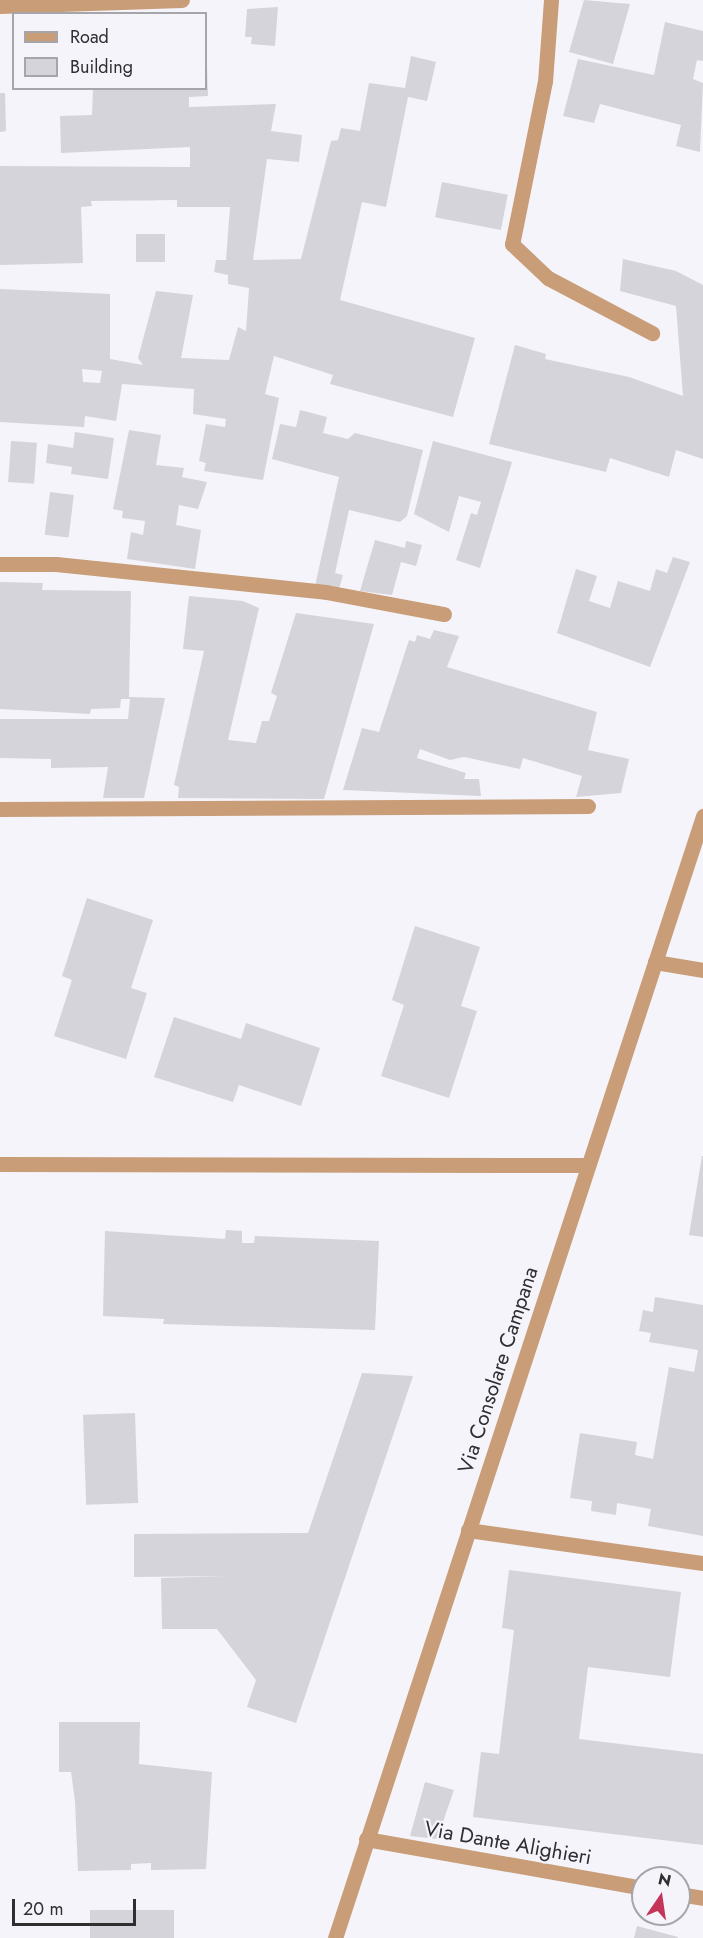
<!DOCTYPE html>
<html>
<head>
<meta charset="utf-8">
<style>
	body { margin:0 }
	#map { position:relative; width:703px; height:1938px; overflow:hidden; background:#f4f4fa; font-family:Jost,sans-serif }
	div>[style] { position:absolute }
	.building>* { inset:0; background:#d4d4da; transform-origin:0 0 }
	.service>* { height:15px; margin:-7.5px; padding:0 7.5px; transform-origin:7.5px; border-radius:7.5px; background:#c89d77 }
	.minor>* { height:15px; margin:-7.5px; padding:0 7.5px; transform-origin:7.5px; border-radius:7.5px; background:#c89d77 }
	span { translate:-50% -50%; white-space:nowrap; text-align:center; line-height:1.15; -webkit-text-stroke:4.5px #f4f4fa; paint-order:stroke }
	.street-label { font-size:21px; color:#2f2e31 }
	.legend { position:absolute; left:12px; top:12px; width:195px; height:78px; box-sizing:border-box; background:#f4f4fa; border:2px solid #a5a5aa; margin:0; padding:8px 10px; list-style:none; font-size:18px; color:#2f2e31 }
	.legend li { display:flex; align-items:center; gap:12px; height:30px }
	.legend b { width:30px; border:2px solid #a5a5aa }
	.north { position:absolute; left:631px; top:1866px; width:60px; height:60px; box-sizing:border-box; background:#f4f4fa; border:2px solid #a5a5aa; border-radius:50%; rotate:13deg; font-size:16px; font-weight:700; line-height:24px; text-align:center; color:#2f2e31 }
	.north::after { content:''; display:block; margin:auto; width:21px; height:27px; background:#c43559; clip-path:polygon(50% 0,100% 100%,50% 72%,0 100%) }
	.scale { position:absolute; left:12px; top:1899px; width:124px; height:27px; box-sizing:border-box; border:3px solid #2f2e31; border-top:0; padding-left:8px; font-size:18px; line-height:21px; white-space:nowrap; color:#2f2e31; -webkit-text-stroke:4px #f4f4fa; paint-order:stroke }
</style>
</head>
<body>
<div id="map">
	<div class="building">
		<div style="clip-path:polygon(584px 0,630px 4px,613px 64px,569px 52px)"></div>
		<div style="clip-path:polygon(278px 7px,275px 46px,251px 44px,252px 37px,245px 37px,247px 9px)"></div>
		<div style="clip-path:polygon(665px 22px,703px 31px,703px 61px,697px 60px,693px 79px,703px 83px,700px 152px,676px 146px,681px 125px,600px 104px,594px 123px,563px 116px,578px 59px,654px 75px)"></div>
		<div style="clip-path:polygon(evenodd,206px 34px,208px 96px,189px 97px,189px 107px,276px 104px,271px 131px,302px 135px,299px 162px,267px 159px,253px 260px,301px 259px,331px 141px,338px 140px,341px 128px,360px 131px,369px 83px,405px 88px,411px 56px,436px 62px,427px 101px,408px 97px,386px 207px,362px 202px,340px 300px,475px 338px,453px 417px,330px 384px,333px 375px,274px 356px,265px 394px,279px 398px,263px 480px,204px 471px,206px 463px,199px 461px,206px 424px,225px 427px,226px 419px,193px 414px,194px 389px,122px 384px,116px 421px,85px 416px,84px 427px,0 422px,0 289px,110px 294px,110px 359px,143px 365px,138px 358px,156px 291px,193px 295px,181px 358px,229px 360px,238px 327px,246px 331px,249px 288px,228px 284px,228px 275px,214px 272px,216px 260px,226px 260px,230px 207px,177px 207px,177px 200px,91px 201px,92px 206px,81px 207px,83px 263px,0 265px,0 166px,190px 167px,190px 147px,61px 153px,60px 116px,92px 115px,93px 88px,206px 88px,206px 34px,82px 369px,102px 371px,100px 383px,83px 382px,82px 369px)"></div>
		<div style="clip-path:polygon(0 93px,5px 93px,6px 131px,0 132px)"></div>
		<div style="left:442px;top:182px;width:67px;height:36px;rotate:11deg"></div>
		<div style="left:136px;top:234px;width:29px;height:28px"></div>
		<div style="clip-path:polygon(623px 259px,676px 271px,703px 285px,703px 459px,676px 450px,669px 477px,610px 458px,606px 472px,489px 444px,515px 345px,546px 354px,545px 359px,629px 377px,683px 396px,676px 306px,620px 291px)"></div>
		<div style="clip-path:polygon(300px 410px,327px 417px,323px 433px,348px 439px,355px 433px,423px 450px,407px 516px,400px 522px,349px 510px,335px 573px,343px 575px,339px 589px,315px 586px,339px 477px,272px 459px,280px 424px,296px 427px)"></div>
		<div style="clip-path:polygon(129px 430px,161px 435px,156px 465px,184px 468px,182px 477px,207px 482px,198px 509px,179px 505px,176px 525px,201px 530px,195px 569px,127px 559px,131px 532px,143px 535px,145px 521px,122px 518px,123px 511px,113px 509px)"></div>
		<div style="clip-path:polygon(75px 432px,114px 438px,108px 479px,71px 474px,72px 467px,46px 463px,48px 444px,73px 448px)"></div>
		<div style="left:11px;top:441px;width:26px;height:41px;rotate:4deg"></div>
		<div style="clip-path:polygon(433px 441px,512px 462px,480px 568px,456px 560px,471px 513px,477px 515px,481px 502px,459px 496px,449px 532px,414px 514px)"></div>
		<div style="left:50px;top:492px;width:24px;height:43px;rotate:7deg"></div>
		<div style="clip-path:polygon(375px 540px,405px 548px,406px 541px,422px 545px,416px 566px,401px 562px,392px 595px,360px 591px)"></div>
		<div style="clip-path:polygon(673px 557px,690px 562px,650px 667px,557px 633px,576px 569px,597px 576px,589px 601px,610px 608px,618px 581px,650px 591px,656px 569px,667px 573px)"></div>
		<div style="clip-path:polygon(0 582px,43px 583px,42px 590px,131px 591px,129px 697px,165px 698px,144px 798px,103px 798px,108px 767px,51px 768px,51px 759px,0 758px,0 719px,128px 719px,130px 699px,121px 699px,120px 708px,91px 709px,90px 714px,0 709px)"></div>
		<div style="clip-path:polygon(189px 596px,243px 601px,259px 608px,228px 740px,256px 743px,262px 721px,269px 721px,277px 696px,271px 693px,296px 613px,374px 624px,324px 799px,178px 798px,179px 787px,174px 785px,204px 651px,183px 649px)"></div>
		<div style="clip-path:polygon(434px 630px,459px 636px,447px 667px,597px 712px,588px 750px,629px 759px,621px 793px,576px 797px,582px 776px,523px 758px,520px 769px,464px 757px,450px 760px,420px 749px,417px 758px,466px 773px,464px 779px,479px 779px,481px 796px,343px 790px,362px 728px,379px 732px,409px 640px,415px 642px,417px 635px,430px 639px)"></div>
		<div style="clip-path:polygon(87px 898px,153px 920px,131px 988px,147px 993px,126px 1059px,54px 1036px,72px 980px,62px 976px)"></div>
		<div style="clip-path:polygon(415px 926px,480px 947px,461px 1006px,477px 1011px,449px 1098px,381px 1076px,404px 1005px,392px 1000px)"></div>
		<div style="clip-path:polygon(174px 1017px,241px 1039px,246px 1023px,320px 1048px,301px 1106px,239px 1085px,233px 1102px,154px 1077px)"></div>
		<div style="clip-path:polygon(702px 1156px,703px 1156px,703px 1237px,689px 1235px)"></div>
		<div style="clip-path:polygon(226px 1230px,242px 1231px,242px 1243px,254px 1243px,255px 1236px,379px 1241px,375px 1330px,163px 1324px,164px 1319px,103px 1316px,105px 1231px,225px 1239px)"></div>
		<div style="clip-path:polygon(655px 1297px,703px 1305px,703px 1536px,648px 1526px,651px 1509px,617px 1503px,616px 1515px,591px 1511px,592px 1501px,570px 1498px,580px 1433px,637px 1442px,635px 1455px,653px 1459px,669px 1367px,694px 1372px,698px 1350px,649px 1342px,651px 1333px,639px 1331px,643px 1310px,653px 1312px)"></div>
		<div style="clip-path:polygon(362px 1373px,413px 1376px,296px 1723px,247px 1707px,256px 1680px,217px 1629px,162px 1629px,161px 1578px,227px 1576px,134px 1577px,134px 1534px,308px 1533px)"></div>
		<div style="left:135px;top:1413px;width:90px;height:52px;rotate:88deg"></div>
		<div style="clip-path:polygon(509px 1570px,681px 1592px,670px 1677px,588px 1667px,579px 1739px,703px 1754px,703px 1845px,473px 1817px,481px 1752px,499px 1754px,514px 1630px,502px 1628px)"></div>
		<div style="clip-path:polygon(59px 1722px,140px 1722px,139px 1764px,212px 1772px,206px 1869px,151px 1870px,151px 1863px,131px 1864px,131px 1870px,78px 1871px,75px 1801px,71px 1772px,59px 1772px)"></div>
		<div style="clip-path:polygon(425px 1782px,454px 1790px,437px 1839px,410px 1836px)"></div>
		<div style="left:174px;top:1910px;width:28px;height:84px;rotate:90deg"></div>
		<div style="clip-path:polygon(637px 1926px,678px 1937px,678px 1938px,634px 1938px)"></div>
	</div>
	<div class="service">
		<div style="left:0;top:809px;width:588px;rotate:-0.29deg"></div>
	</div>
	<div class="minor">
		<div style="left:551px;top:0;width:81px;rotate:94.2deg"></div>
		<div style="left:545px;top:81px;width:166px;rotate:101.4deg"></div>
		<div style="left:512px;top:244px;width:50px;rotate:43.4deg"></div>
		<div style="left:548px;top:278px;width:118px;rotate:27.9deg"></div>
		<div style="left:0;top:6px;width:182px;rotate:-1.9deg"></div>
		<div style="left:0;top:564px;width:56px"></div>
		<div style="left:56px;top:564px;width:271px;rotate:5.9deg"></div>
		<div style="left:326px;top:592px;width:120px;rotate:10.6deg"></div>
		<div style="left:655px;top:962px;width:49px;rotate:9.5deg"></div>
		<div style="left:0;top:1164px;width:588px;rotate:0.1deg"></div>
		<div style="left:468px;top:1530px;width:237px;rotate:8deg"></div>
		<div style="left:366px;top:1839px;width:281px;rotate:10deg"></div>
		<div style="left:679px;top:1894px;width:24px;rotate:9deg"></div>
		<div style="left:335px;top:1938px;width:1181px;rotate:-71.84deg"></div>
	</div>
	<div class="street-label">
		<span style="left:498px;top:1370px;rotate:-72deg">Via Consolare Campana</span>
		<span style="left:508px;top:1843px;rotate:10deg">Via Dante Alighieri</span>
	</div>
	<ul class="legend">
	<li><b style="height:8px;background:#c89d77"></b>Road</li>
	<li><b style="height:16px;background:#d4d4da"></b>Building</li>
	</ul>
	<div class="north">N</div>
	<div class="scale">20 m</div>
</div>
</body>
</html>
